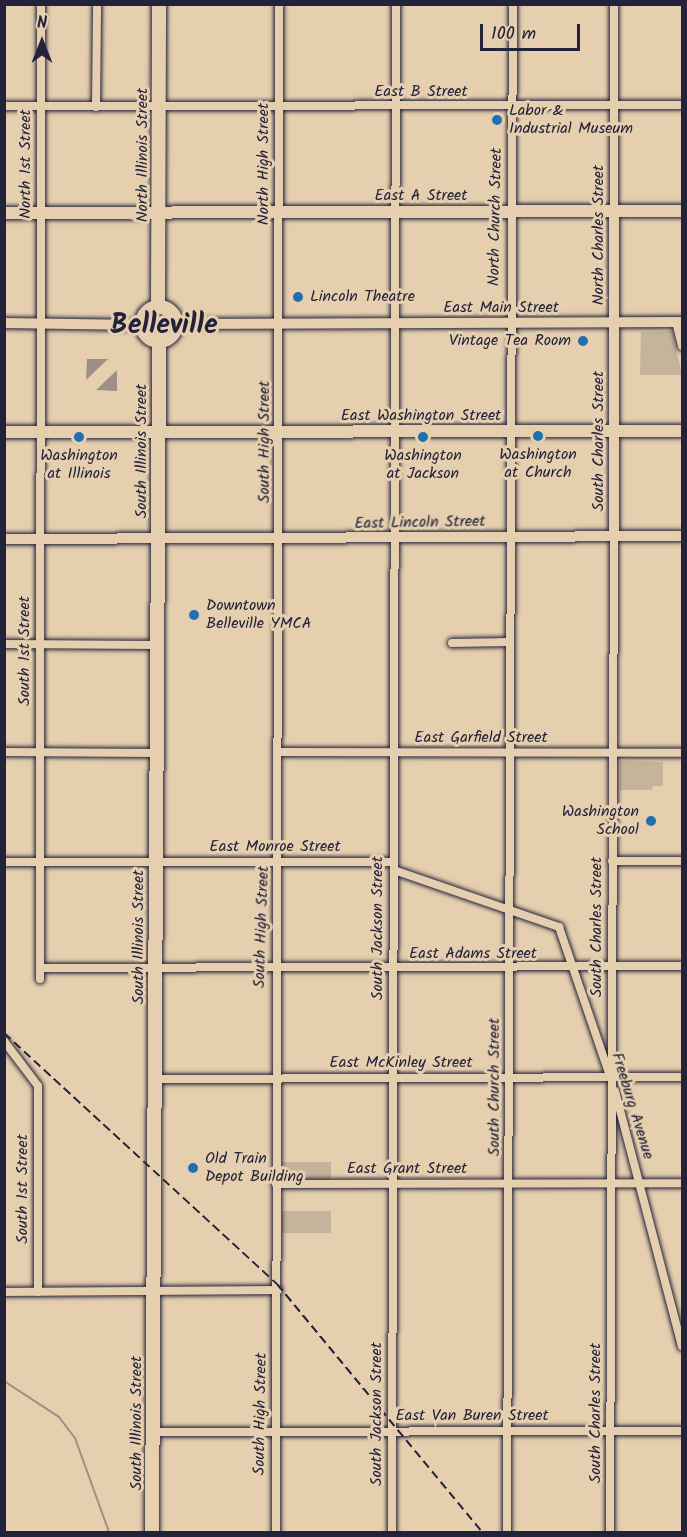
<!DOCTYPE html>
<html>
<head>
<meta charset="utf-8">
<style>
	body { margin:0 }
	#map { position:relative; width:687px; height:1537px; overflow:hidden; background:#e5cfae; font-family:Kalam,sans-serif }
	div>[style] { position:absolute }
	.green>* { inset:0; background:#c6b39b; transform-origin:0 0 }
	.water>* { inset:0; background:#9c8f84 }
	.stream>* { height:2px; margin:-1px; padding:0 1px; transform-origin:1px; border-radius:1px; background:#9c8f84 }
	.roads { filter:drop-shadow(0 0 2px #22223b) drop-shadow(0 0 2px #22223b) }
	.minor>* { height:8px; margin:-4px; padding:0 4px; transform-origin:4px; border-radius:4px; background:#e5cfae }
	.tertiary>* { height:10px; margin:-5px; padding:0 5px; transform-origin:5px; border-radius:5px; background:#e5cfae }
	.secondary>* { height:12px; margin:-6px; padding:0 6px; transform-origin:6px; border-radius:6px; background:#e5cfae }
	.primary>* { height:14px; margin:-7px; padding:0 7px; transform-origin:7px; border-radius:7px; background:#e5cfae }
	.primary>.ring { margin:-7px; padding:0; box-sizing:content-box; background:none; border:14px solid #e5cfae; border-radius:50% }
	.rail>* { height:2px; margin-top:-1px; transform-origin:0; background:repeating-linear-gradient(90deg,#22223b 0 9px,transparent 0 13.5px) }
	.dots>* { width:16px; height:16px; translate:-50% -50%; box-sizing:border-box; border:3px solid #e5cfae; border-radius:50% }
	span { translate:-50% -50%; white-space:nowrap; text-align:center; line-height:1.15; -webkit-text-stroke:6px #e5cfae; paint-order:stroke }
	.street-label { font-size:16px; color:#22223b }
	.poi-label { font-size:16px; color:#22223b }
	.left { translate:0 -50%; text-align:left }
	.right { translate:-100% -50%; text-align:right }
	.town-label { font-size:28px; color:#22223b; font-weight:700 }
	.frame { position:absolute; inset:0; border:6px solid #22223b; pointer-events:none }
	.north { position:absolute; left:12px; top:12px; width:60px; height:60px; -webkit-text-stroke:4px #e5cfae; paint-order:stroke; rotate:0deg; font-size:16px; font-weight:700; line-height:24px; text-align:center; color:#22223b }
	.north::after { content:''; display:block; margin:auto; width:21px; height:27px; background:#22223b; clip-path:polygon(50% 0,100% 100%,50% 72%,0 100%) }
	.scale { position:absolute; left:480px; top:24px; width:100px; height:27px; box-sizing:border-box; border:3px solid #22223b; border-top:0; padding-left:8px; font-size:18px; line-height:21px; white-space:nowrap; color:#22223b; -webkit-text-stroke:4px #e5cfae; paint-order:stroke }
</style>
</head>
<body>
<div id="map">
	<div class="green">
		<div style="clip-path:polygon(672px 331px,682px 375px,640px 375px,641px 332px)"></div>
		<div style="clip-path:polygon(620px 761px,663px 762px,663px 786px,653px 786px,652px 790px,620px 790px)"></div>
		<div style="left:282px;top:1162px;width:49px;height:18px"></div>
		<div style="left:282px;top:1211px;width:49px;height:22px"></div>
	</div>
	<div class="water">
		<div style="clip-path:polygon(87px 359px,108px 359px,86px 380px)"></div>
		<div style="clip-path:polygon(117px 370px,117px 391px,96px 390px)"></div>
	</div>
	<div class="stream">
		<div style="left:4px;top:1381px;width:66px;rotate:33.2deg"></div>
		<div style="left:59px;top:1417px;width:26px;rotate:53deg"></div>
		<div style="left:75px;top:1438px;width:100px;rotate:70.1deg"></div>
	</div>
	<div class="roads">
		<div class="minor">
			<div style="left:614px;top:4px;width:207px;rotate:90deg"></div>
			<div style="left:4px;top:106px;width:678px;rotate:-0.08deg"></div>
			<div style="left:96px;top:107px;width:103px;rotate:-89.4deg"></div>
			<div style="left:676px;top:322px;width:25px;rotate:76deg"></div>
			<div style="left:452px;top:643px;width:58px;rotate:-1deg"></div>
			<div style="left:4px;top:644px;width:154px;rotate:0.4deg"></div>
			<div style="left:4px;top:752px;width:153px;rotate:0.4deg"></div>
			<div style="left:280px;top:752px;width:402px;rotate:0.1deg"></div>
			<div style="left:612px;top:861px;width:70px"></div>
			<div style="left:4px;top:862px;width:389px"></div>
			<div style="left:394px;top:870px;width:175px;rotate:19.1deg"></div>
			<div style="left:559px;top:927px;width:154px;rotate:71.1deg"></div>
			<div style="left:40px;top:968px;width:642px;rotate:-0.18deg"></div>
			<div style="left:40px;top:979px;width:975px;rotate:-89.94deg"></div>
			<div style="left:4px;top:1041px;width:56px;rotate:52.9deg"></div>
			<div style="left:38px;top:1086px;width:206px;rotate:90deg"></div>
			<div style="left:155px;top:1079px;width:527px;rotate:-0.22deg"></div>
			<div style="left:615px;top:1091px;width:264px;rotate:75.3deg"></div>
			<div style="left:276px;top:1184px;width:406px;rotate:-0.1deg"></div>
			<div style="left:4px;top:1292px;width:274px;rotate:-0.4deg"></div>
			<div style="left:153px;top:1432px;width:529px;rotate:-0.11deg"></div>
			<div style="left:276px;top:1532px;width:1528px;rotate:-89.89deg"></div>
			<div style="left:392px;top:1532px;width:1528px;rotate:-89.85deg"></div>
			<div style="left:507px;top:1532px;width:1528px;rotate:-89.78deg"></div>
			<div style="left:610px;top:1532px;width:996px;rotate:-89.77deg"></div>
		</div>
		<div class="tertiary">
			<div style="left:4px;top:323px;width:137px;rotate:0.8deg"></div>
			<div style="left:176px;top:324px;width:506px;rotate:-0.23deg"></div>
			<div style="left:614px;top:536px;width:325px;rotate:-90deg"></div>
			<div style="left:4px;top:539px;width:678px;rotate:-0.25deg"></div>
		</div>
		<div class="secondary">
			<div style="left:4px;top:213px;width:678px;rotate:-0.17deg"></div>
			<div style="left:4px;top:432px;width:678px;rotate:-0.08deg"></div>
		</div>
		<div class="primary">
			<div style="left:158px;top:306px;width:302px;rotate:-89.8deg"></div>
			<div class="ring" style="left:142px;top:307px;width:20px;height:20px"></div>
			<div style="left:152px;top:1532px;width:1190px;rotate:-89.66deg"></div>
		</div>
	</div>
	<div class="rail">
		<div style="left:4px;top:1033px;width:371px;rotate:42.6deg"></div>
		<div style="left:277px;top:1284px;width:322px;rotate:50.4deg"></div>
	</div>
	<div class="dots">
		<div style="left:497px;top:120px;background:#1f6fb2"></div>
		<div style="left:298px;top:297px;background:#1f6fb2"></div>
		<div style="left:583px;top:341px;background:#1f6fb2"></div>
		<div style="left:538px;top:436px;background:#1f6fb2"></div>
		<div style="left:79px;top:437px;background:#1f6fb2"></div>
		<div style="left:423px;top:437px;background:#1f6fb2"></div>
		<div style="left:194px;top:615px;background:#1f6fb2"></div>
		<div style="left:651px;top:821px;background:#1f6fb2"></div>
		<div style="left:193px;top:1168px;background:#1f6fb2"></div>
	</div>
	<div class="street-label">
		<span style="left:421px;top:92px">East B Street</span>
		<span style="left:143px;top:155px;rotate:-90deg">North Illinois Street</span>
		<span style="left:26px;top:164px;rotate:-90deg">North 1st Street</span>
		<span style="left:264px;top:164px;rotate:-90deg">North High Street</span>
		<span style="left:421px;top:196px">East A Street</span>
		<span style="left:496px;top:217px;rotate:-89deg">North Church Street</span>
		<span style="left:599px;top:235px;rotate:-90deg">North Charles Street</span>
		<span style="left:501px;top:308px">East Main Street</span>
		<span style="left:421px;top:416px">East Washington Street</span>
		<span style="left:599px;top:441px;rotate:-90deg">South Charles Street</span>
		<span style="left:265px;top:442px;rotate:-90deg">South High Street</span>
		<span style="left:142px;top:451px;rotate:-90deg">South Illinois Street</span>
		<span style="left:420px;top:523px;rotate:-1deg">East Lincoln Street</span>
		<span style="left:25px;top:651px;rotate:-90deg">South 1st Street</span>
		<span style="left:481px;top:738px">East Garfield Street</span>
		<span style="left:275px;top:847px">East Monroe Street</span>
		<span style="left:262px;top:927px;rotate:-88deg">South High Street</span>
		<span style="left:597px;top:927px;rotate:-90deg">South Charles Street</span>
		<span style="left:378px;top:928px;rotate:-90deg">South Jackson Street</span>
		<span style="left:139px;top:937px;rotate:-90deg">South Illinois Street</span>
		<span style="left:473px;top:954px">East Adams Street</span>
		<span style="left:401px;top:1063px">East McKinley Street</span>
		<span style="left:495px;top:1087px;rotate:-90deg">South Church Street</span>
		<span style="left:632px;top:1106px;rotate:73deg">Freeburg Avenue</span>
		<span style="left:407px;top:1169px">East Grant Street</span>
		<span style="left:23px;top:1189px;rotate:-90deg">South 1st Street</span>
		<span style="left:596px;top:1413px;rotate:-90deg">South Charles Street</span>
		<span style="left:261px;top:1414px;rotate:-89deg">South High Street</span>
		<span style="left:377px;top:1414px;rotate:-90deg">South Jackson Street</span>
		<span style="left:472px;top:1416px">East Van Buren Street</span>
		<span style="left:137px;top:1423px;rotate:-90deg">South Illinois Street</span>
	</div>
	<div class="poi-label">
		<span class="left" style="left:509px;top:120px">Labor &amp;<br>Industrial Museum</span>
		<span class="left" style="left:310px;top:297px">Lincoln Theatre</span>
		<span class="right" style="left:571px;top:341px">Vintage Tea Room</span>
		<span style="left:538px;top:464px">Washington<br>at Church</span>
		<span style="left:79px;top:465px">Washington<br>at Illinois</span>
		<span style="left:423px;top:465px">Washington<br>at Jackson</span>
		<span class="left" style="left:206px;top:615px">Downtown<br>Belleville YMCA</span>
		<span class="right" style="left:639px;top:821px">Washington<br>School</span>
		<span class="left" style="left:205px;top:1168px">Old Train<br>Depot Building</span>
	</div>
	<div class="town-label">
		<span style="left:164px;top:326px">Belleville</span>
	</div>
	<div class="frame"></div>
	<div class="north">N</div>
	<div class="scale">100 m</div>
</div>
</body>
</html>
